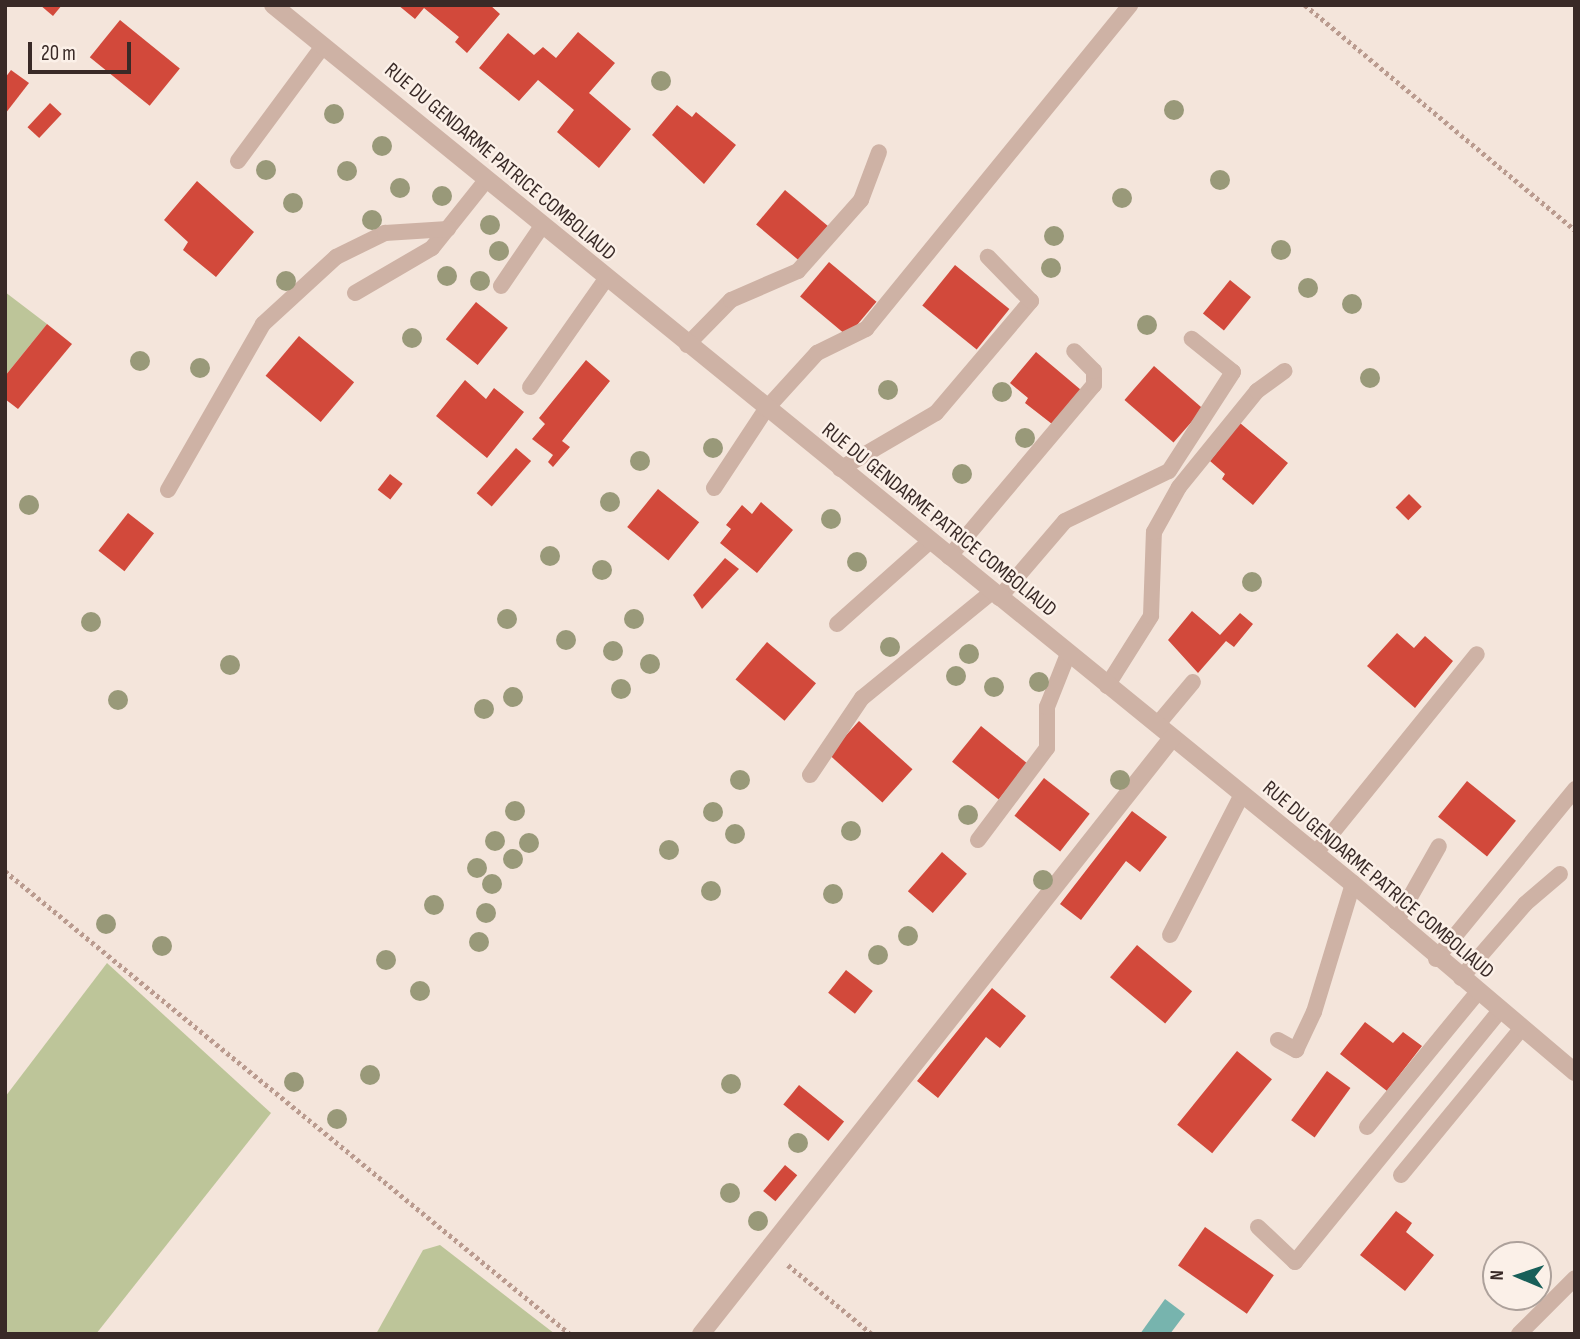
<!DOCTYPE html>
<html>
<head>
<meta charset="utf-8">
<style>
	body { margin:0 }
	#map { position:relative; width:1580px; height:1339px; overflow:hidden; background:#f4e5db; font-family:"Sofia Sans Condensed",sans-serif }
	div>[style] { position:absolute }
	.green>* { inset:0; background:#bdc599 }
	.water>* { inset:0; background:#77b4ae }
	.building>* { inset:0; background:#d2493b; transform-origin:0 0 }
	.path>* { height:4.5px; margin-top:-2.25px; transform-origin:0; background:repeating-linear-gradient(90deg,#ba9b8f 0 3.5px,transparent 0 7px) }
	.lane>* { height:16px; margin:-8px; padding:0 8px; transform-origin:8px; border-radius:8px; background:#ceb2a5 }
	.street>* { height:18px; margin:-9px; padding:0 9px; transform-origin:9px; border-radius:9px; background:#ceb2a5 }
	.trees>* { width:20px; height:20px; margin:-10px; border-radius:50%; background:#999979 }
	span { translate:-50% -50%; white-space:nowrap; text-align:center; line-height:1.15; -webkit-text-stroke:5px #fbf0e8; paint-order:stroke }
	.street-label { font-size:21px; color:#392a27 }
	.frame { position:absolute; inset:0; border:7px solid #392a27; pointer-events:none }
	.north { position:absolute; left:1482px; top:1241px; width:70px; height:70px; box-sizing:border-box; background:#fbf0e8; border:2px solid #ada19b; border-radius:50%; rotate:272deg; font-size:19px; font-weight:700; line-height:28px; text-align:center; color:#392a27 }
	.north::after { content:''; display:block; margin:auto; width:24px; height:32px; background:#185f59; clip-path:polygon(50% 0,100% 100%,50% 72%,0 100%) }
	.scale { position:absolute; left:28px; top:42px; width:103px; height:32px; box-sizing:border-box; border:4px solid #392a27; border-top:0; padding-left:9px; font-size:21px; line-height:24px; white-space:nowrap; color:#392a27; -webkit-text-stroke:5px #fbf0e8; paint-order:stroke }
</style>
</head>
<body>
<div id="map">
	<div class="green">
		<div style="clip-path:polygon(5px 292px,47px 324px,5px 376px)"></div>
		<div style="clip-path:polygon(107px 963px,271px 1113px,96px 1334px,5px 1334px,5px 1097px)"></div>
		<div style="clip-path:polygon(440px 1245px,555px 1334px,376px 1334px,423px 1250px)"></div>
	</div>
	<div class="water">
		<div style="clip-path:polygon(1165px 1299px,1185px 1314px,1170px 1334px,1140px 1334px)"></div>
	</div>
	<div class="building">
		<div style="clip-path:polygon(40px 5px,62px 5px,53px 16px)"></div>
		<div style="clip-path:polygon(398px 5px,490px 5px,500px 14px,467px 53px,455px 42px,459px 37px,424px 8px,415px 19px)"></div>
		<div style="left:120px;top:20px;width:77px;height:48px;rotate:39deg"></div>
		<div style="clip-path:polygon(578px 32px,615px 63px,589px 93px,631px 129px,599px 168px,557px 132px,574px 110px,538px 80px,519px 101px,479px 68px,508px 33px,534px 55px,543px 47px,556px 58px)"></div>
		<div style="clip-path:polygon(11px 70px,29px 83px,5px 114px,5px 78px)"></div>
		<div style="left:50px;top:103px;width:16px;height:33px;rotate:43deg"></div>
		<div style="clip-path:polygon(677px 105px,692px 117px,696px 112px,736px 145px,704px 184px,652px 135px)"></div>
		<div style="clip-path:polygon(197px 181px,254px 232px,216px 277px,183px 250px,188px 242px,164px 220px)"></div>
		<div style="left:785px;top:190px;width:56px;height:45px;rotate:40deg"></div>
		<div style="left:829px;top:262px;width:62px;height:45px;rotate:40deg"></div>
		<div style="left:955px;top:265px;width:70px;height:52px;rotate:39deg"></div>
		<div style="left:1230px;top:280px;width:27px;height:43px;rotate:39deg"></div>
		<div style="left:476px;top:302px;width:41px;height:48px;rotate:39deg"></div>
		<div style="clip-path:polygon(47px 324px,72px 344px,18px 409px,5px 399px,5px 376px)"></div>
		<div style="left:299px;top:336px;width:72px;height:52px;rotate:40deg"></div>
		<div style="clip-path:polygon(1036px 352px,1081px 390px,1052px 424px,1025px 403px,1028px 398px,1010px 383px)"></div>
		<div style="clip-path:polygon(586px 360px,610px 381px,562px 441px,570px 447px,553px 467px,548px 462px,553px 455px,532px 439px,545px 424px,539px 418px)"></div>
		<div style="left:1154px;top:366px;width:65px;height:45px;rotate:41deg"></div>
		<div style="clip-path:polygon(465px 380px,486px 399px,494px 388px,524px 412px,487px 458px,436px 416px)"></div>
		<div style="clip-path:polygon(1240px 423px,1288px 463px,1253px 505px,1222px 479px,1225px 474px,1210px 461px)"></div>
		<div style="left:516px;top:448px;width:20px;height:60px;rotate:41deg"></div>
		<div style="left:390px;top:474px;width:16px;height:20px;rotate:38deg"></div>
		<div style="left:658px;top:489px;width:53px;height:49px;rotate:39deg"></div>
		<div style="left:1409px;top:494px;width:18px;height:19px;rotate:45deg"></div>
		<div style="clip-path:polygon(761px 502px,793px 530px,757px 573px,720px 543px,731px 529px,726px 525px,742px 505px,752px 514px)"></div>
		<div style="left:128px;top:513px;width:33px;height:48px;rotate:38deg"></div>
		<div style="clip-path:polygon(725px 558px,739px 569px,702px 609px,693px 595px)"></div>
		<div style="clip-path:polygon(1192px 611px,1220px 635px,1240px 613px,1253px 624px,1234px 647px,1226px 641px,1198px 673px,1168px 640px)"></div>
		<div style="clip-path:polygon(1397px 633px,1414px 648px,1425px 636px,1453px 661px,1415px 708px,1367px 666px)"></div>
		<div style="left:767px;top:642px;width:64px;height:49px;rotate:40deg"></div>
		<div style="left:859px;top:721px;width:72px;height:45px;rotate:42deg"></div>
		<div style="left:981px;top:726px;width:60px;height:46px;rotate:39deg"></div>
		<div style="left:1044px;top:778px;width:58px;height:48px;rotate:38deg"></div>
		<div style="left:1467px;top:781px;width:63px;height:46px;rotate:39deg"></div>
		<div style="clip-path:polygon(1132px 811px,1167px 837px,1140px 872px,1126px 861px,1081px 920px,1060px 904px)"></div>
		<div style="left:942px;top:852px;width:33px;height:52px;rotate:41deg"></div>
		<div style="left:1137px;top:945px;width:72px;height:42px;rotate:40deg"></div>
		<div style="left:846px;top:970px;width:34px;height:29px;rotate:38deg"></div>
		<div style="clip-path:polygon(992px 988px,1026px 1016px,1000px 1048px,986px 1037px,938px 1098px,917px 1081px)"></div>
		<div style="clip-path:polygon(1365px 1022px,1393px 1043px,1403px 1032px,1422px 1046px,1387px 1091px,1340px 1054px)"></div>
		<div style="left:1237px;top:1051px;width:45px;height:95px;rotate:39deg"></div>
		<div style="left:1327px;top:1071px;width:29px;height:61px;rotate:36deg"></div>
		<div style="left:799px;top:1085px;width:58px;height:25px;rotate:39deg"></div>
		<div style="left:785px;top:1165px;width:16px;height:34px;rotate:40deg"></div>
		<div style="clip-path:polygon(1396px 1211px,1412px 1223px,1406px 1232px,1434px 1255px,1405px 1291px,1360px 1255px)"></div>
		<div style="left:1205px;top:1227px;width:84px;height:47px;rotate:35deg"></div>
	</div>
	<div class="path">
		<div style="left:1305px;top:5px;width:351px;rotate:39.8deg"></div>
		<div style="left:5px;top:871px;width:730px;rotate:39.33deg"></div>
		<div style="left:788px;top:1265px;width:109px;rotate:39.4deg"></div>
	</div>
	<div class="lane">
		<div style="left:238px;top:161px;width:143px;rotate:-53.5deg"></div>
		<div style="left:501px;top:286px;width:73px;rotate:-55.7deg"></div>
		<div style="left:355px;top:293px;width:89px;rotate:-30.3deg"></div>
		<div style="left:432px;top:248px;width:88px;rotate:-51.4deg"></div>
		<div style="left:687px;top:345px;width:63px;rotate:-45.6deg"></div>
		<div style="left:731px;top:300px;width:73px;rotate:-23.4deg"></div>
		<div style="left:798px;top:271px;width:95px;rotate:-48.4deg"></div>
		<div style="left:861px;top:200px;width:51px;rotate:-69.4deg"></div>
		<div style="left:530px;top:387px;width:132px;rotate:-54.9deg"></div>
		<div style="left:840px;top:469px;width:111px;rotate:-30.3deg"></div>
		<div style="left:936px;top:413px;width:147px;rotate:-49.7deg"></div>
		<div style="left:1031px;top:301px;width:62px;rotate:-134.3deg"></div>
		<div style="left:714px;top:488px;width:95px;rotate:-56.6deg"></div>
		<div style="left:766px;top:409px;width:76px;rotate:-47.7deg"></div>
		<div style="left:817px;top:353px;width:55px;rotate:-26.1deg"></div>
		<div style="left:866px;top:329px;width:418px;rotate:-50.8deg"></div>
		<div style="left:168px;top:490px;width:191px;rotate:-60.2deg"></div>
		<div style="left:263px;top:324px;width:99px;rotate:-42.5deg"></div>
		<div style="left:336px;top:257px;width:55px;rotate:-26.1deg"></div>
		<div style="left:385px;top:233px;width:63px;rotate:-3.6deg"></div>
		<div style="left:949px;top:557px;width:225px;rotate:-49.9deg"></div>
		<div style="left:1094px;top:385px;width:14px;rotate:-90deg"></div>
		<div style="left:1094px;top:371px;width:28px;rotate:-135deg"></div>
		<div style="left:999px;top:598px;width:101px;rotate:-49.4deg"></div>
		<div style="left:1065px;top:521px;width:115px;rotate:-25.7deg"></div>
		<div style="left:1169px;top:471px;width:118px;rotate:-57.1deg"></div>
		<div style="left:1233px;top:372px;width:53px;rotate:-141.2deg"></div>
		<div style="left:837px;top:624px;width:123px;rotate:-41.7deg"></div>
		<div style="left:1107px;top:686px;width:83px;rotate:-57.8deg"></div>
		<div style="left:1151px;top:616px;width:84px;rotate:-88deg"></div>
		<div style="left:1154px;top:532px;width:51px;rotate:-60.9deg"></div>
		<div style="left:1179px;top:487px;width:124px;rotate:-50.9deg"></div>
		<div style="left:1257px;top:391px;width:34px;rotate:-36deg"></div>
		<div style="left:1157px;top:725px;width:56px;rotate:-50.1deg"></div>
		<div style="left:810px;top:775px;width:93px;rotate:-56deg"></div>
		<div style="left:862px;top:698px;width:168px;rotate:-39.2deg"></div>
		<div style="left:978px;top:840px;width:115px;rotate:-53.1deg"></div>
		<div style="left:1047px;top:748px;width:41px;rotate:-90deg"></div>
		<div style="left:1047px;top:707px;width:57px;rotate:-68.4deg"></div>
		<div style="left:1315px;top:854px;width:257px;rotate:-51deg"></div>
		<div style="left:1396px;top:922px;width:87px;rotate:-60.5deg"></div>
		<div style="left:1170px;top:935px;width:158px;rotate:-62.9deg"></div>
		<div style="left:1436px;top:959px;width:220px;rotate:-50.7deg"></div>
		<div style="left:1461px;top:978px;width:98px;rotate:-49.1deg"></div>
		<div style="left:1525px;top:904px;width:46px;rotate:-40.6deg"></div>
		<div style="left:1278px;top:1040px;width:21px;rotate:29deg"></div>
		<div style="left:1296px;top:1050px;width:42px;rotate:-64.7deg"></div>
		<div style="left:1314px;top:1012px;width:134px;rotate:-73.1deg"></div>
		<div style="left:1367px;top:1127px;width:173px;rotate:-50.6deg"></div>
		<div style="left:1401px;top:1175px;width:189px;rotate:-50.6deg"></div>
		<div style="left:1258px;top:1227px;width:51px;rotate:43.4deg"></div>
		<div style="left:1295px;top:1262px;width:324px;rotate:-50.8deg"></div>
		<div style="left:1519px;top:1334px;width:79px;rotate:-45deg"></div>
	</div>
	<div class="street">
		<div style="left:273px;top:5px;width:1392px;rotate:39.14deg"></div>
		<div style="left:1353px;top:884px;width:291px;rotate:40.3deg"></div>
		<div style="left:701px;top:1334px;width:760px;rotate:-51.68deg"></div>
	</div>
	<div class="trees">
		<div style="left:661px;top:81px"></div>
		<div style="left:1174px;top:110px"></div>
		<div style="left:334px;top:114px"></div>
		<div style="left:382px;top:146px"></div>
		<div style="left:266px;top:170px"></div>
		<div style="left:347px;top:171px"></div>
		<div style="left:1220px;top:180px"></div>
		<div style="left:400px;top:188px"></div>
		<div style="left:442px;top:196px"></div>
		<div style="left:1122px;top:198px"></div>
		<div style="left:293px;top:203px"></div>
		<div style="left:372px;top:220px"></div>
		<div style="left:490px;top:225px"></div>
		<div style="left:1054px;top:236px"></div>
		<div style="left:1281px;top:250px"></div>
		<div style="left:499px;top:251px"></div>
		<div style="left:1051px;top:268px"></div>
		<div style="left:447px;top:276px"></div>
		<div style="left:286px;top:281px"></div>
		<div style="left:480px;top:281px"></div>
		<div style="left:1308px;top:288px"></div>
		<div style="left:1352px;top:304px"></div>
		<div style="left:1147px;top:325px"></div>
		<div style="left:412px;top:338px"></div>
		<div style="left:140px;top:361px"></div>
		<div style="left:200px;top:368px"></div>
		<div style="left:1370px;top:378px"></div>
		<div style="left:888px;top:390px"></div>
		<div style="left:1002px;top:392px"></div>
		<div style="left:1025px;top:438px"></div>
		<div style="left:713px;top:448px"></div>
		<div style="left:640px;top:461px"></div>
		<div style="left:962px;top:474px"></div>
		<div style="left:610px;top:502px"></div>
		<div style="left:29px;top:505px"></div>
		<div style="left:831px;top:519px"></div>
		<div style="left:550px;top:556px"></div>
		<div style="left:857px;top:562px"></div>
		<div style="left:602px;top:570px"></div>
		<div style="left:1252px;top:582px"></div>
		<div style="left:507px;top:619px"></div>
		<div style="left:634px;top:619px"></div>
		<div style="left:91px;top:622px"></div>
		<div style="left:566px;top:640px"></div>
		<div style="left:890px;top:647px"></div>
		<div style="left:613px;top:651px"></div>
		<div style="left:969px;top:654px"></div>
		<div style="left:650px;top:664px"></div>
		<div style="left:230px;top:665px"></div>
		<div style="left:956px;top:676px"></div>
		<div style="left:1039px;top:682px"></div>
		<div style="left:994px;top:687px"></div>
		<div style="left:621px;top:689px"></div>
		<div style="left:513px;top:697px"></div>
		<div style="left:118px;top:700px"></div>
		<div style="left:484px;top:709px"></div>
		<div style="left:740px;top:780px"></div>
		<div style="left:1120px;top:780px"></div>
		<div style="left:515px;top:811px"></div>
		<div style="left:713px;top:812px"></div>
		<div style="left:968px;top:815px"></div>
		<div style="left:851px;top:831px"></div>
		<div style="left:735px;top:834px"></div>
		<div style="left:495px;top:841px"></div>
		<div style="left:529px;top:843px"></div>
		<div style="left:669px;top:850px"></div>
		<div style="left:513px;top:859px"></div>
		<div style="left:477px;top:868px"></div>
		<div style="left:1043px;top:880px"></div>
		<div style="left:492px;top:884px"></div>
		<div style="left:711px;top:891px"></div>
		<div style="left:833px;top:894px"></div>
		<div style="left:434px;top:905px"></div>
		<div style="left:486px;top:913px"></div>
		<div style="left:106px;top:924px"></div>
		<div style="left:908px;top:936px"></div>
		<div style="left:479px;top:942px"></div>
		<div style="left:162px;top:946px"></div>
		<div style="left:878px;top:955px"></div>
		<div style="left:386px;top:960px"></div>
		<div style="left:420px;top:991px"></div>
		<div style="left:370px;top:1075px"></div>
		<div style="left:294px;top:1082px"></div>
		<div style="left:731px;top:1084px"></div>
		<div style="left:337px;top:1119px"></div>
		<div style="left:798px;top:1143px"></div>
		<div style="left:730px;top:1193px"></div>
		<div style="left:758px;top:1221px"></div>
	</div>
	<div class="street-label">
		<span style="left:500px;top:162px;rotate:40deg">RUE DU GENDARME PATRICE COMBOLIAUD</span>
		<span style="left:939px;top:520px;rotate:39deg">RUE DU GENDARME PATRICE COMBOLIAUD</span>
		<span style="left:1378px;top:880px;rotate:40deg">RUE DU GENDARME PATRICE COMBOLIAUD</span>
	</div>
	<div class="frame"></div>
	<div class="north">N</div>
	<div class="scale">20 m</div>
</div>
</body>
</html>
